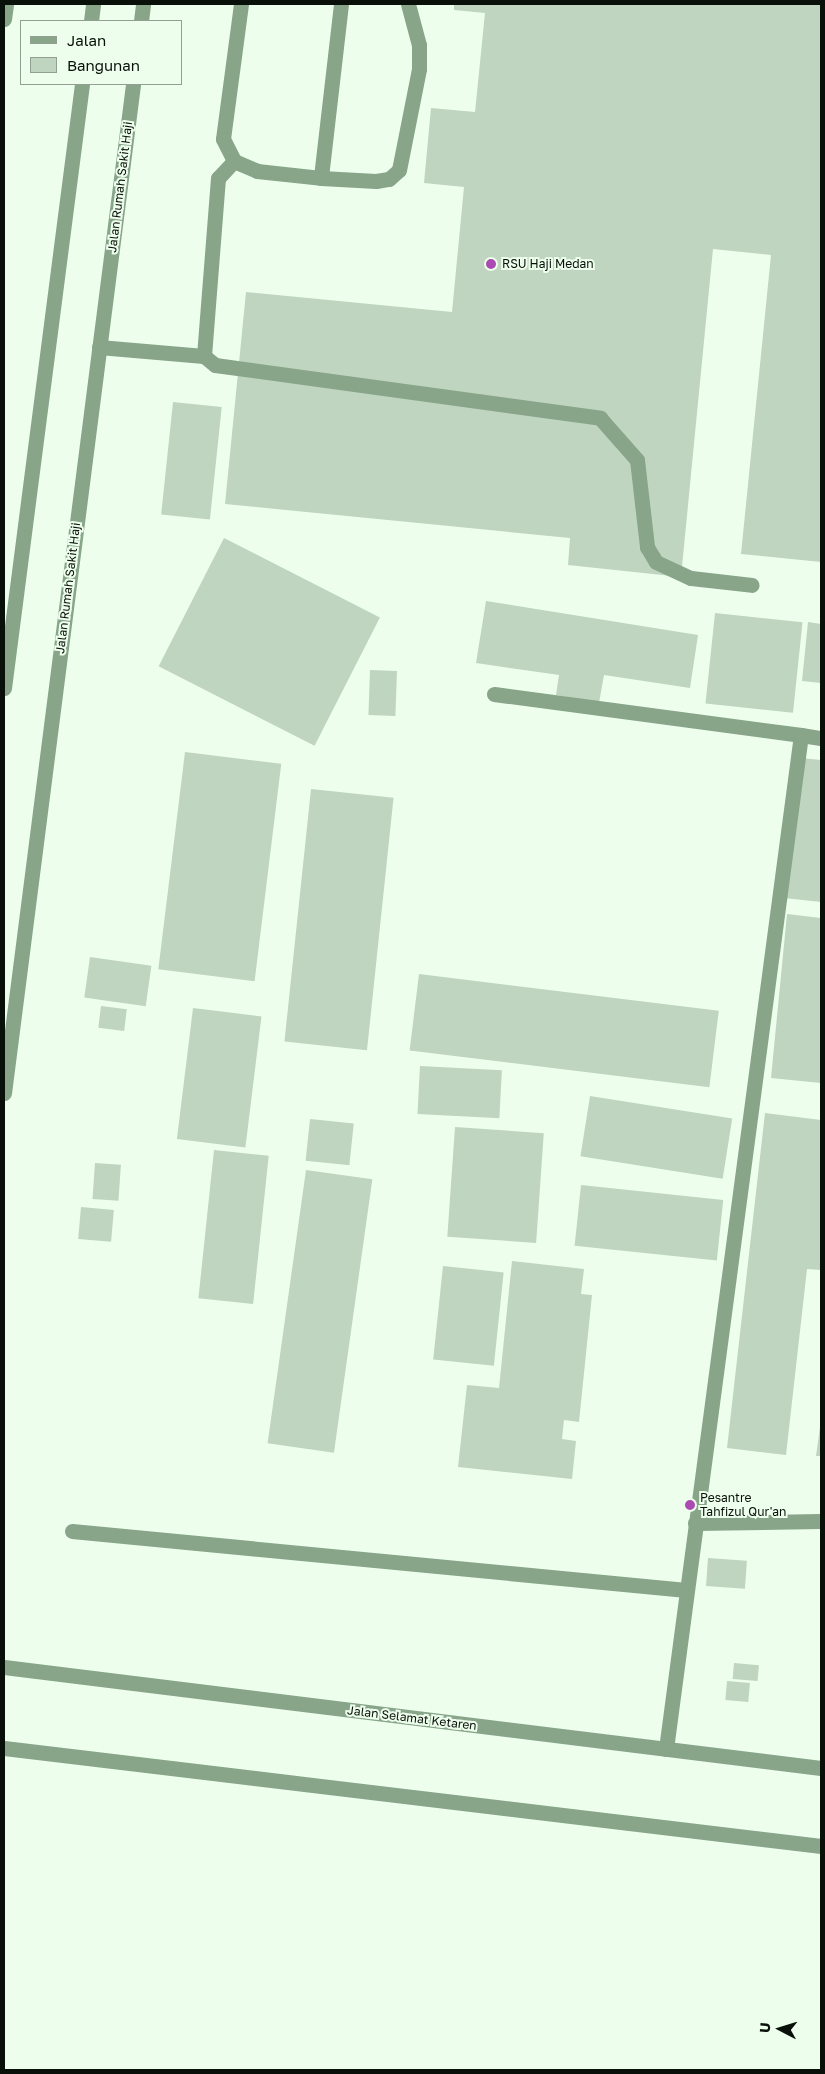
<!DOCTYPE html>
<html>
<head>
<meta charset="utf-8">
<style>
	body { margin:0 }
	#map { position:relative; width:825px; height:2074px; overflow:hidden; background:#edfeed; font-family:"Golos Text",sans-serif }
	div>[style] { position:absolute }
	.building>* { inset:0; background:#bfd5bf; transform-origin:0 0 }
	.minor>* { height:15px; margin:-7.5px; padding:0 7.5px; transform-origin:7.5px; border-radius:7.5px; background:#88a489 }
	.dots>* { width:14px; height:14px; translate:-50% -50%; box-sizing:border-box; border:2px solid #edfeed; border-radius:50% }
	span { translate:-50% -50%; white-space:nowrap; text-align:center; line-height:1.15; -webkit-text-stroke:4px #edfeed; paint-order:stroke }
	.street-label { font-size:12px; color:#091009 }
	.poi-label { font-size:12px; color:#091009 }
	.left { translate:0 -50%; text-align:left }
	.frame { position:absolute; inset:0; border:5px solid #091009; pointer-events:none }
	.legend { position:absolute; left:20px; top:20px; width:162px; height:65px; box-sizing:border-box; background:#edfeed; border:1px solid #929f92; margin:0; padding:6px 9px; list-style:none; font-size:15px; color:#091009 }
	.legend li { display:flex; align-items:center; gap:10px; height:25px }
	.legend b { width:25px; border:1px solid #929f92 }
	.north { position:absolute; left:755px; top:2004px; width:50px; height:50px; -webkit-text-stroke:4px #edfeed; paint-order:stroke; rotate:275deg; font-size:14px; font-weight:700; line-height:20px; text-align:center; color:#091009 }
	.north::after { content:''; display:block; margin:auto; width:18px; height:22px; background:#091009; clip-path:polygon(50% 0,100% 100%,50% 72%,0 100%) }
</style>
</head>
<body>
<div id="map">
	<div class="building">
		<div style="clip-path:polygon(454px 4px,821px 4px,821px 562px,741px 554px,771px 255px,713px 249px,681px 577px,568px 565px,570px 538px,225px 504px,246px 292px,452px 312px,464px 187px,424px 183px,431px 108px,475px 112px,485px 13px,454px 10px)"></div>
		<div style="left:173px;top:402px;width:49px;height:113px;rotate:6deg"></div>
		<div style="left:224px;top:538px;width:175px;height:144px;rotate:27deg"></div>
		<div style="clip-path:polygon(486px 601px,698px 635px,690px 688px,604px 675px,599px 703px,556px 695px,559px 675px,476px 663px)"></div>
		<div style="left:715px;top:613px;width:88px;height:91px;rotate:6deg"></div>
		<div style="clip-path:polygon(808px 622px,821px 624px,821px 683px,802px 681px)"></div>
		<div style="left:370px;top:670px;width:27px;height:45px;rotate:2deg"></div>
		<div style="left:185px;top:752px;width:97px;height:219px;rotate:7deg"></div>
		<div style="clip-path:polygon(801px 758px,821px 760px,821px 902px,784px 898px)"></div>
		<div style="left:311px;top:789px;width:83px;height:254px;rotate:6deg"></div>
		<div style="clip-path:polygon(787px 914px,821px 918px,821px 1083px,771px 1078px)"></div>
		<div style="left:90px;top:957px;width:62px;height:41px;rotate:8deg"></div>
		<div style="left:419px;top:974px;width:302px;height:77px;rotate:7deg"></div>
		<div style="left:101px;top:1006px;width:26px;height:22px;rotate:7deg"></div>
		<div style="left:193px;top:1008px;width:69px;height:132px;rotate:7deg"></div>
		<div style="left:420px;top:1066px;width:82px;height:48px;rotate:3deg"></div>
		<div style="left:590px;top:1096px;width:144px;height:61px;rotate:9deg"></div>
		<div style="clip-path:polygon(765px 1113px,821px 1120px,821px 1270px,807px 1269px,786px 1455px,727px 1448px)"></div>
		<div style="left:310px;top:1119px;width:44px;height:42px;rotate:6deg"></div>
		<div style="left:455px;top:1127px;width:89px;height:110px;rotate:4deg"></div>
		<div style="left:214px;top:1150px;width:55px;height:149px;rotate:6deg"></div>
		<div style="left:95px;top:1163px;width:26px;height:36px;rotate:4deg"></div>
		<div style="left:306px;top:1170px;width:67px;height:276px;rotate:8deg"></div>
		<div style="left:581px;top:1185px;width:143px;height:61px;rotate:6deg"></div>
		<div style="left:81px;top:1207px;width:33px;height:32px;rotate:5deg"></div>
		<div style="clip-path:polygon(512px 1261px,584px 1269px,581px 1294px,592px 1295px,579px 1422px,564px 1420px,562px 1439px,576px 1441px,572px 1479px,458px 1467px,467px 1385px,499px 1388px)"></div>
		<div style="left:443px;top:1266px;width:61px;height:94px;rotate:6deg"></div>
		<div style="clip-path:polygon(820px 1427px,821px 1427px,821px 1456px,816px 1456px)"></div>
		<div style="left:708px;top:1558px;width:39px;height:28px;rotate:4deg"></div>
		<div style="left:734px;top:1663px;width:25px;height:16px;rotate:5deg"></div>
		<div style="left:727px;top:1681px;width:23px;height:19px;rotate:5deg"></div>
	</div>
	<div class="minor">
		<div style="left:241px;top:4px;width:136px;rotate:97.6deg"></div>
		<div style="left:223px;top:139px;width:25px;rotate:63deg"></div>
		<div style="left:234px;top:161px;width:25px;rotate:23deg"></div>
		<div style="left:257px;top:171px;width:64px;rotate:6.2deg"></div>
		<div style="left:341px;top:4px;width:175px;rotate:96.6deg"></div>
		<div style="left:321px;top:178px;width:55px;rotate:3.1deg"></div>
		<div style="left:376px;top:181px;width:13px;rotate:-9deg"></div>
		<div style="left:389px;top:179px;width:13px;rotate:-42deg"></div>
		<div style="left:399px;top:170px;width:103px;rotate:-78.8deg"></div>
		<div style="left:419px;top:69px;width:24px;rotate:-90deg"></div>
		<div style="left:419px;top:45px;width:42px;rotate:-105deg"></div>
		<div style="left:4px;top:19px;width:15px;rotate:-82deg"></div>
		<div style="left:91px;top:21px;width:17px;rotate:-83deg"></div>
		<div style="left:141px;top:21px;width:17px;rotate:-83deg"></div>
		<div style="left:234px;top:161px;width:23px;rotate:133deg"></div>
		<div style="left:218px;top:178px;width:179px;rotate:94.5deg"></div>
		<div style="left:204px;top:356px;width:14px;rotate:39deg"></div>
		<div style="left:215px;top:365px;width:389px;rotate:7.8deg"></div>
		<div style="left:600px;top:418px;width:56px;rotate:48.6deg"></div>
		<div style="left:637px;top:460px;width:88px;rotate:83.4deg"></div>
		<div style="left:647px;top:547px;width:17px;rotate:59deg"></div>
		<div style="left:656px;top:562px;width:38px;rotate:25deg"></div>
		<div style="left:691px;top:578px;width:61px;rotate:6.5deg"></div>
		<div style="left:99px;top:347px;width:105px;rotate:4.9deg"></div>
		<div style="left:4px;top:688px;width:609px;rotate:-82.64deg"></div>
		<div style="left:494px;top:694px;width:310px;rotate:7.6deg"></div>
		<div style="left:4px;top:1093px;width:1017px;rotate:-82.71deg"></div>
		<div style="left:695px;top:1523px;width:126px;rotate:-0.9deg"></div>
		<div style="left:72px;top:1531px;width:617px;rotate:5.49deg"></div>
		<div style="left:4px;top:1667px;width:823px;rotate:7.05deg"></div>
		<div style="left:4px;top:1748px;width:823px;rotate:6.84deg"></div>
		<div style="left:666px;top:1749px;width:1023px;rotate:-82.42deg"></div>
		<div style="left:801px;top:735px;width:20px;rotate:9deg"></div>
	</div>
	<div class="dots">
		<div style="left:491px;top:264px;background:#ab4ab1"></div>
		<div style="left:690px;top:1505px;background:#ab4ab1"></div>
	</div>
	<div class="street-label">
		<span style="left:120px;top:187px;rotate:-83deg">Jalan Rumah Sakit Haji</span>
		<span style="left:68px;top:588px;rotate:-83deg">Jalan Rumah Sakit Haji</span>
		<span style="left:412px;top:1718px;rotate:7deg">Jalan Selamat Ketaren</span>
	</div>
	<div class="poi-label">
		<span class="left" style="left:502px;top:264px">RSU Haji Medan</span>
		<span class="left" style="left:700px;top:1505px">Pesantre<br>Tahfizul Qur'an</span>
	</div>
	<div class="frame"></div>
	<ul class="legend">
	<li><b style="height:6px;background:#88a489"></b>Jalan</li>
	<li><b style="height:14px;background:#bfd5bf"></b>Bangunan</li>
	</ul>
	<div class="north">U</div>
</div>
</body>
</html>
